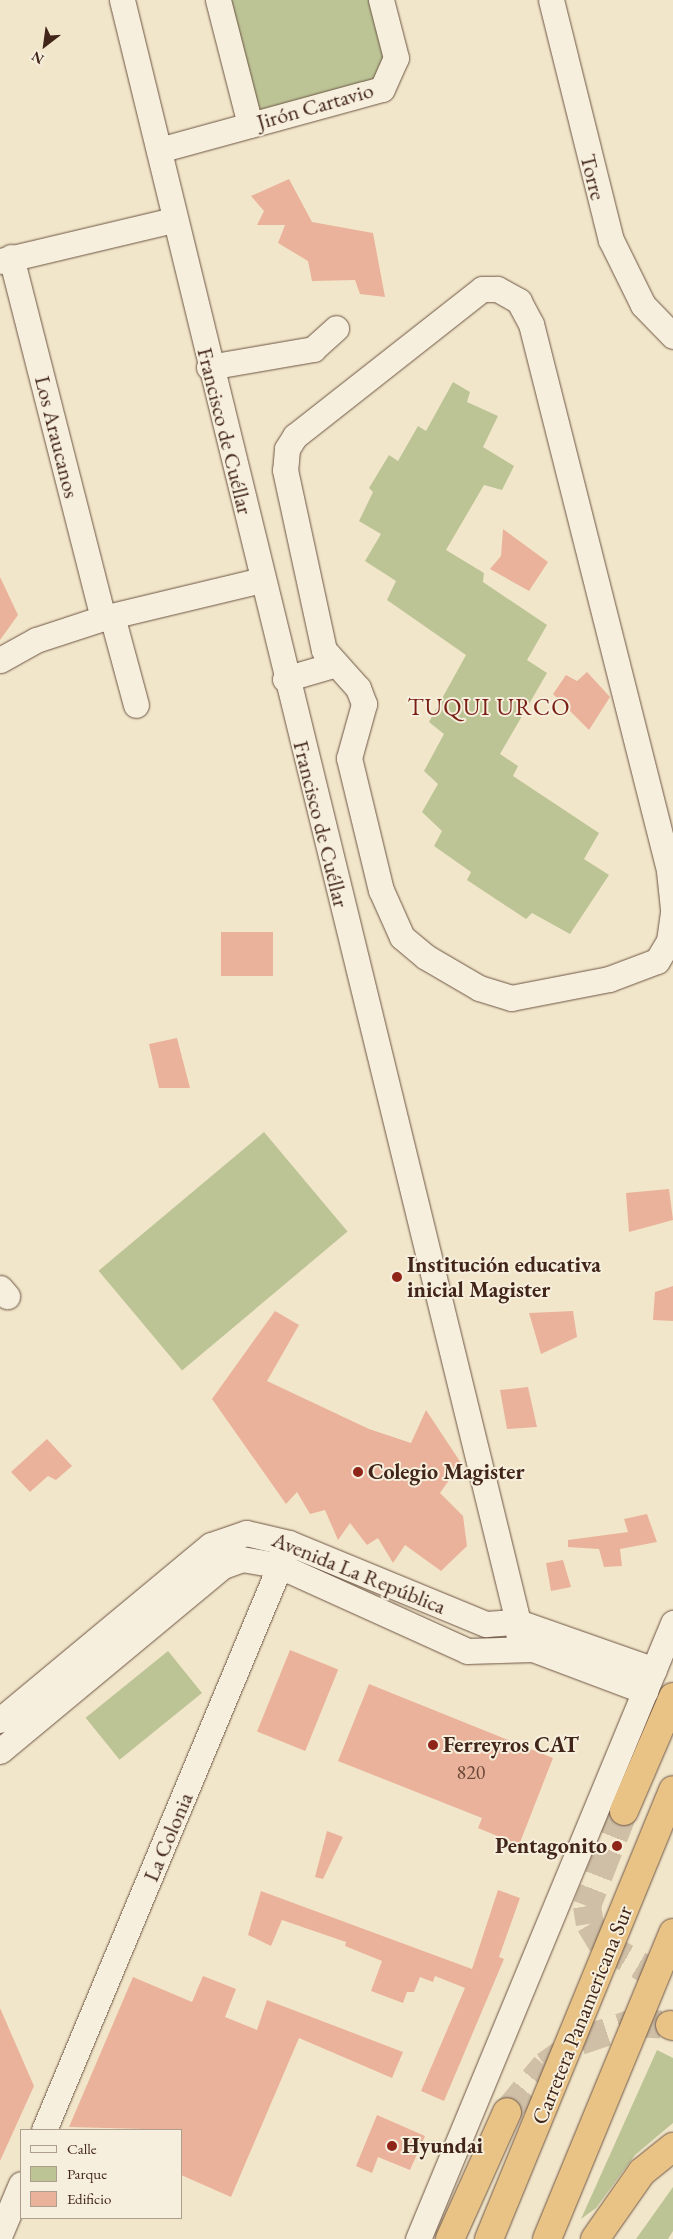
<!DOCTYPE html>
<html>
<head>
<meta charset="utf-8">
<style>
	body { margin:0 }
	#map { position:relative; width:673px; height:2239px; overflow:hidden; background:#f2e6ca; font-family:"EB Garamond",serif }
	div>[style] { position:absolute }
	.green>* { inset:0; background:#bcc496; transform-origin:0 0 }
	.building>* { inset:0; background:#eab29b; transform-origin:0 0 }
	.highway-tunnel>* { height:28px; margin-top:-14px; transform-origin:0; background:repeating-linear-gradient(90deg,#cfbfa6 0 28px,transparent 0 42px) }
	.roads { filter:drop-shadow(0 0 1px #6d5544) drop-shadow(0 0 1px #6d5544) }
	.minor>* { height:25px; margin:-12.5px; padding:0 12.5px; transform-origin:12.5px; border-radius:12.5px; background:#f7efdd }
	.highway>* { height:28px; margin:-14px; padding:0 14px; transform-origin:14px; border-radius:14px; background:#e9c385 }
	.dots>* { width:14px; height:14px; translate:-50% -50%; box-sizing:border-box; border:2px solid #f7efdd; border-radius:50% }
	span { translate:-50% -50%; white-space:nowrap; text-align:center; line-height:1.15; -webkit-text-stroke:4px #f7efdd; paint-order:stroke }
	.number-label { font-size:20px; color:#6b4839 }
	.number-label span { -webkit-text-stroke-width:0 }
	.street-label { font-size:22px; color:#412518 }
	.poi-label { font-size:22px; color:#412518; font-weight:700 }
	.left { translate:0 -50%; text-align:left }
	.right { translate:-100% -50%; text-align:right }
	.neighbourhood-label { font-size:24px; color:#7a1f14; letter-spacing:1px }
	.legend { position:absolute; left:20px; top:2129px; width:162px; height:90px; box-sizing:border-box; background:#f7efdd; border:1px solid #ae9e8e; margin:0; padding:6px 9px; list-style:none; font-size:15px; color:#412518 }
	.legend li { display:flex; align-items:center; gap:10px; height:25px }
	.legend b { width:25px; border:1px solid #ae9e8e }
	.north { position:absolute; left:20px; top:20px; width:50px; height:50px; -webkit-text-stroke:4px #f7efdd; paint-order:stroke; rotate:210deg; font-size:14px; font-weight:700; line-height:20px; text-align:center; color:#412518 }
	.north::after { content:''; display:block; margin:auto; width:18px; height:22px; background:#412518; clip-path:polygon(50% 0,100% 100%,50% 72%,0 100%) }
</style>
</head>
<body>
<div id="map">
	<div class="green">
		<div style="clip-path:polygon(218px 0,381px 0,396px 58px,382px 89px,250px 125px)"></div>
		<div style="clip-path:polygon(453px 382px,470px 392px,467px 402px,498px 416px,483px 447px,514px 466px,502px 490px,484px 485px,446px 550px,484px 573px,483px 582px,547px 625px,527px 660px,547px 673px,500px 754px,518px 766px,513px 776px,599px 833px,584px 859px,609px 875px,570px 934px,532px 913px,526px 919px,467px 880px,471px 872px,434px 846px,442px 831px,422px 812px,438px 784px,424px 771px,444px 734px,429px 722px,466px 655px,387px 600px,396px 581px,365px 561px,381px 534px,359px 521px,373px 492px,369px 488px,389px 455px,398px 461px,418px 426px,426px 431px)"></div>
		<div style="left:264px;top:1132px;width:130px;height:216px;rotate:50deg"></div>
		<div style="left:168px;top:1651px;width:54px;height:106px;rotate:51deg"></div>
		<div style="clip-path:polygon(657px 2050px,673px 2058px,673px 2123px,635px 2155px,596px 2208px,581px 2219px)"></div>
		<div style="clip-path:polygon(673px 2187px,673px 2231px,668px 2239px,636px 2239px)"></div>
	</div>
	<div class="building">
		<div style="clip-path:polygon(289px 179px,312px 222px,373px 233px,385px 297px,360px 294px,355px 280px,312px 281px,308px 261px,278px 243px,285px 225px,257px 225px,264px 211px,251px 196px)"></div>
		<div style="clip-path:polygon(503px 529px,548px 562px,529px 591px,490px 569px,501px 556px)"></div>
		<div style="clip-path:polygon(0 577px,18px 615px,0 640px)"></div>
		<div style="clip-path:polygon(587px 672px,610px 697px,589px 730px,553px 694px,566px 675px,577px 681px)"></div>
		<div style="left:221px;top:932px;width:52px;height:44px"></div>
		<div style="clip-path:polygon(177px 1038px,190px 1088px,159px 1088px,149px 1044px)"></div>
		<div style="clip-path:polygon(669px 1189px,673px 1220px,629px 1232px,626px 1193px)"></div>
		<div style="clip-path:polygon(673px 1286px,673px 1321px,653px 1320px,655px 1292px)"></div>
		<div style="clip-path:polygon(275px 1311px,299px 1325px,267px 1381px,369px 1429px,411px 1443px,426px 1410px,461px 1463px,440px 1493px,463px 1516px,467px 1546px,441px 1571px,405px 1545px,393px 1563px,378px 1538px,367px 1545px,350px 1523px,338px 1540px,325px 1510px,310px 1514px,297px 1492px,286px 1504px,212px 1399px)"></div>
		<div style="clip-path:polygon(573px 1311px,577px 1337px,541px 1354px,529px 1313px)"></div>
		<div style="clip-path:polygon(528px 1387px,537px 1427px,507px 1429px,500px 1390px)"></div>
		<div style="clip-path:polygon(47px 1439px,72px 1466px,56px 1480px,48px 1476px,30px 1492px,11px 1472px)"></div>
		<div style="clip-path:polygon(647px 1514px,657px 1542px,620px 1549px,622px 1566px,604px 1567px,599px 1549px,568px 1547px,568px 1540px,628px 1532px,624px 1519px)"></div>
		<div style="clip-path:polygon(563px 1560px,571px 1587px,551px 1591px,546px 1563px)"></div>
		<div style="left:290px;top:1650px;width:52px;height:88px;rotate:22deg"></div>
		<div style="clip-path:polygon(369px 1684px,553px 1758px,519px 1845px,478px 1828px,482px 1818px,338px 1761px)"></div>
		<div style="clip-path:polygon(327px 1831px,343px 1837px,323px 1879px,315px 1877px)"></div>
		<div style="clip-path:polygon(498px 1890px,520px 1898px,499px 1957px,504px 1959px,444px 2101px,421px 2091px,465px 1988px,435px 1976px,433px 1982px,420px 1977px,414px 1992px,407px 1992px,403px 2003px,371px 1991px,382px 1961px,345px 1946px,346px 1942px,282px 1920px,271px 1946px,248px 1935px,261px 1891px,472px 1969px)"></div>
		<div style="clip-path:polygon(203px 1976px,236px 1989px,225px 2017px,257px 2030px,267px 2000px,403px 2052px,392px 2078px,299px 2038px,231px 2197px,181px 2175px,181px 2130px,69px 2127px,133px 1977px,192px 2002px)"></div>
		<div style="clip-path:polygon(0 2008px,34px 2086px,0 2161px)"></div>
		<div style="clip-path:polygon(377px 2115px,425px 2136px,410px 2170px,378px 2157px,372px 2173px,356px 2166px)"></div>
	</div>
	<div class="highway-tunnel">
		<div style="left:624px;top:1811px;width:102px;rotate:111.3deg"></div>
		<div style="left:587px;top:1906px;width:18px;rotate:81deg"></div>
		<div style="left:590px;top:1924px;width:23px;rotate:59deg"></div>
		<div style="left:602px;top:1944px;width:82px;rotate:30deg"></div>
		<div style="left:507px;top:2112px;width:60px;rotate:-50.4deg"></div>
		<div style="left:545px;top:2066px;width:43px;rotate:-35.5deg"></div>
		<div style="left:580px;top:2041px;width:56px;rotate:-18.8deg"></div>
		<div style="left:633px;top:2023px;width:37px;rotate:3deg"></div>
	</div>
	<div class="roads">
		<div class="minor">
			<div style="left:122px;top:0;width:1670px;rotate:76.28deg"></div>
			<div style="left:518px;top:1622px;width:26px;rotate:88deg"></div>
			<div style="left:218px;top:0;width:129px;rotate:75.6deg"></div>
			<div style="left:551px;top:0;width:247px;rotate:76deg"></div>
			<div style="left:611px;top:240px;width:72px;rotate:63.8deg"></div>
			<div style="left:643px;top:305px;width:43px;rotate:45.9deg"></div>
			<div style="left:159px;top:150px;width:231px;rotate:-15.3deg"></div>
			<div style="left:382px;top:89px;width:34px;rotate:-66deg"></div>
			<div style="left:396px;top:58px;width:60px;rotate:-104.5deg"></div>
			<div style="left:11px;top:257px;width:373px;rotate:75.7deg"></div>
			<div style="left:0;top:261px;width:178px;rotate:-13.3deg"></div>
			<div style="left:209px;top:367px;width:106px;rotate:-9.8deg"></div>
			<div style="left:313px;top:349px;width:31px;rotate:-42deg"></div>
			<div style="left:112px;top:616px;width:92px;rotate:74.9deg"></div>
			<div style="left:0;top:660px;width:41px;rotate:-29.1deg"></div>
			<div style="left:36px;top:640px;width:71px;rotate:-18.2deg"></div>
			<div style="left:103px;top:618px;width:163px;rotate:-13.5deg"></div>
			<div style="left:285px;top:679px;width:50px;rotate:-16.3deg"></div>
			<div style="left:673px;top:909px;width:39px;rotate:-96deg"></div>
			<div style="left:669px;top:870px;width:563px;rotate:-104.18deg"></div>
			<div style="left:531px;top:324px;width:26px;rotate:-118deg"></div>
			<div style="left:519px;top:301px;width:25px;rotate:-151deg"></div>
			<div style="left:497px;top:289px;width:15px;rotate:180deg"></div>
			<div style="left:482px;top:289px;width:238px;rotate:141.8deg"></div>
			<div style="left:295px;top:436px;width:15px;rotate:122deg"></div>
			<div style="left:287px;top:449px;width:21px;rotate:95deg"></div>
			<div style="left:285px;top:470px;width:184px;rotate:77.8deg"></div>
			<div style="left:324px;top:650px;width:51px;rotate:48.2deg"></div>
			<div style="left:358px;top:688px;width:17px;rotate:69deg"></div>
			<div style="left:364px;top:704px;width:56px;rotate:105.5deg"></div>
			<div style="left:349px;top:758px;width:136px;rotate:76.4deg"></div>
			<div style="left:381px;top:890px;width:51px;rotate:65.9deg"></div>
			<div style="left:402px;top:937px;width:31px;rotate:40deg"></div>
			<div style="left:426px;top:957px;width:61px;rotate:30.3deg"></div>
			<div style="left:479px;top:988px;width:34px;rotate:17deg"></div>
			<div style="left:511px;top:998px;width:100px;rotate:-11deg"></div>
			<div style="left:609px;top:979px;width:51px;rotate:-20.6deg"></div>
			<div style="left:657px;top:961px;width:23px;rotate:-59deg"></div>
			<div style="left:669px;top:941px;width:30px;rotate:-82deg"></div>
			<div style="left:0;top:1288px;width:11px;rotate:49deg"></div>
			<div style="left:0;top:1720px;width:274px;rotate:-39.7deg"></div>
			<div style="left:211px;top:1545px;width:37px;rotate:-19deg"></div>
			<div style="left:246px;top:1533px;width:44px;rotate:13.1deg"></div>
			<div style="left:289px;top:1543px;width:213px;rotate:22.4deg"></div>
			<div style="left:486px;top:1624px;width:32px;rotate:-4deg"></div>
			<div style="left:518px;top:1622px;width:144px;rotate:19.4deg"></div>
			<div style="left:0;top:1751px;width:290px;rotate:-39.7deg"></div>
			<div style="left:223px;top:1566px;width:20px;rotate:-20deg"></div>
			<div style="left:242px;top:1559px;width:39px;rotate:10deg"></div>
			<div style="left:280px;top:1566px;width:205px;rotate:24.4deg"></div>
			<div style="left:467px;top:1651px;width:66px;rotate:-1.7deg"></div>
			<div style="left:533px;top:1649px;width:120px;rotate:20.6deg"></div>
			<div style="left:44px;top:2130px;width:628px;rotate:-67.32deg"></div>
			<div style="left:0;top:2234px;width:54px;rotate:-67.2deg"></div>
			<div style="left:418px;top:2239px;width:667px;rotate:-67.51deg"></div>
		</div>
		<div class="highway">
			<div style="left:624px;top:1811px;width:124px;rotate:-66.7deg"></div>
			<div style="left:670px;top:2025px;width:3px;rotate:18deg"></div>
			<div style="left:450px;top:2239px;width:139px;rotate:-65.8deg"></div>
			<div style="left:489px;top:2239px;width:485px;rotate:-67.7deg"></div>
			<div style="left:547px;top:2239px;width:331px;rotate:-67.6deg"></div>
			<div style="left:595px;top:2239px;width:82px;rotate:-55deg"></div>
			<div style="left:642px;top:2172px;width:40px;rotate:-39deg"></div>
		</div>
	</div>
	<div class="dots">
		<div style="left:397px;top:1277px;background:#8f2418"></div>
		<div style="left:358px;top:1472px;background:#8f2418"></div>
		<div style="left:433px;top:1745px;background:#8f2418"></div>
		<div style="left:617px;top:1846px;background:#8f2418"></div>
		<div style="left:392px;top:2146px;background:#8f2418"></div>
	</div>
	<div class="number-label">
		<span style="left:471px;top:1772px">820</span>
	</div>
	<div class="street-label">
		<span style="left:315px;top:106px;rotate:-16deg">Jirón Cartavio</span>
		<span style="left:593px;top:177px;rotate:76deg">Torre</span>
		<span style="left:225px;top:431px;rotate:76deg">Francisco de Cuéllar</span>
		<span style="left:57px;top:437px;rotate:76deg">Los Araucanos</span>
		<span style="left:321px;top:824px;rotate:76deg">Francisco de Cuéllar</span>
		<span style="left:359px;top:1573px;rotate:22deg">Avenida La República</span>
		<span style="left:168px;top:1837px;rotate:-67deg">La Colonia</span>
		<span style="left:582px;top:2015px;rotate:-68deg">Carretera Panamericana Sur</span>
	</div>
	<div class="poi-label">
		<span class="left" style="left:407px;top:1277px">Institución educativa<br>inicial Magister</span>
		<span class="left" style="left:368px;top:1472px">Colegio Magister</span>
		<span class="left" style="left:443px;top:1745px">Ferreyros CAT</span>
		<span class="right" style="left:607px;top:1846px">Pentagonito</span>
		<span class="left" style="left:402px;top:2146px">Hyundai</span>
	</div>
	<div class="neighbourhood-label">
		<span style="left:489px;top:707px">TUQUI URCO</span>
	</div>
	<ul class="legend">
	<li><b style="height:6px;background:#f7efdd"></b>Calle</li>
	<li><b style="height:14px;background:#bcc496"></b>Parque</li>
	<li><b style="height:14px;background:#eab29b"></b>Edificio</li>
	</ul>
	<div class="north">N</div>
</div>
</body>
</html>
